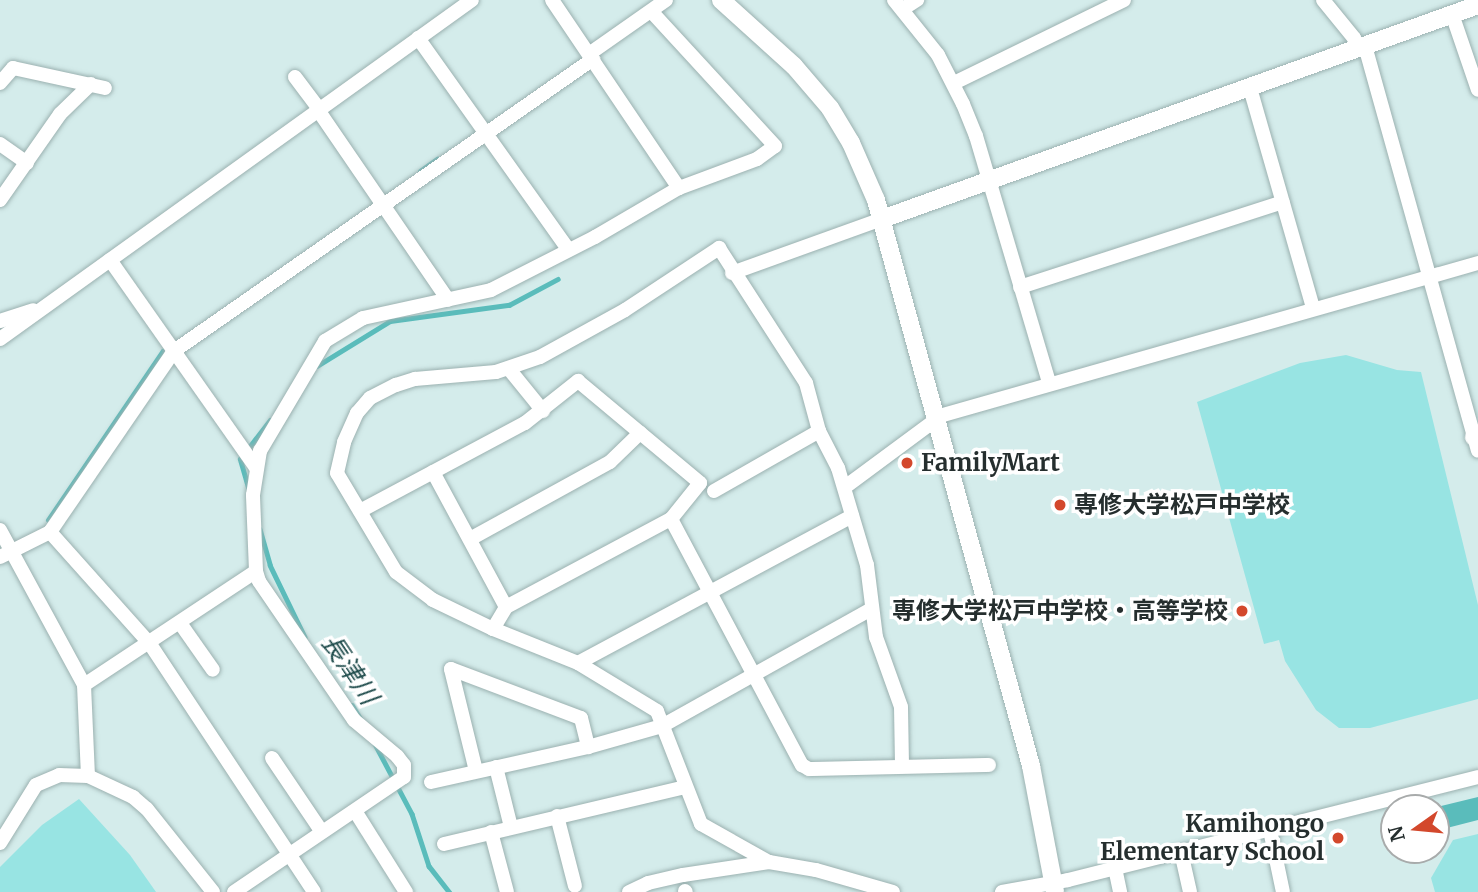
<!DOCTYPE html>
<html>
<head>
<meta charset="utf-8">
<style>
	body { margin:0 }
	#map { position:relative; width:1478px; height:892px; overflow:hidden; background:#d4eceb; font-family:Merriweather,"Noto Sans JP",serif }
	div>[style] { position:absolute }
	.green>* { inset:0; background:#98e4e3 }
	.water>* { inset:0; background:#5abcbb }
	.stream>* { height:4.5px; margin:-2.25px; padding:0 2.25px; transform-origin:2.25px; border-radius:2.25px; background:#5abcbb }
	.roads { filter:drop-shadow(0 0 2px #9bb1b0) drop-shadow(0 0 2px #9bb1b0) }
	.minor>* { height:14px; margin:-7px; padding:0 7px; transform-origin:7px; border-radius:7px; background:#fff }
	.tertiary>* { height:18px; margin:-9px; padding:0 9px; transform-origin:9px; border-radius:9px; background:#fff }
	.dots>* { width:19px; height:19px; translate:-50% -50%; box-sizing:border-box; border:4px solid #fff; border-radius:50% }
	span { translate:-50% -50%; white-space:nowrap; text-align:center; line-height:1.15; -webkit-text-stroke:7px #fff; paint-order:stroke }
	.poi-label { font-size:24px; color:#252e2e; font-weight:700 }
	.left { translate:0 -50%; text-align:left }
	.right { translate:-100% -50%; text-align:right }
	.water-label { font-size:26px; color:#1e4b4b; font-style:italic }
	.north { position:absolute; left:1380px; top:794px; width:70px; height:70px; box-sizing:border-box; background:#fff; border:2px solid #a8abab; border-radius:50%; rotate:255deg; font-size:19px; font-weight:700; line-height:28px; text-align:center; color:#252e2e }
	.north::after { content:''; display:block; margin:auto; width:24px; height:32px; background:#d3482c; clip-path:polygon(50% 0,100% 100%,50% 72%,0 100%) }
</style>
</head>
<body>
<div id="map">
	<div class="green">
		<div style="clip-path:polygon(1346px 355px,1397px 370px,1421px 372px,1478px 605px,1478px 699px,1370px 728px,1339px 728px,1316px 710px,1285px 661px,1279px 640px,1264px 644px,1197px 402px,1300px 363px)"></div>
		<div style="clip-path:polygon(79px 799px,130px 855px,156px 892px,0 892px,0 867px,42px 825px)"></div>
		<div style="clip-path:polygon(1478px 834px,1478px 892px,1435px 892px,1431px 878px,1453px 840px)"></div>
	</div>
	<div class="water">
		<div style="clip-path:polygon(1478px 797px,1478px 820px,1443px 829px,1437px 807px)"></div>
	</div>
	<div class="stream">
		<div style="left:420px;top:171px;width:21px;rotate:-35deg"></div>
		<div style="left:317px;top:366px;width:86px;rotate:-31.7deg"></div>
		<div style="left:390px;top:321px;width:120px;rotate:-7.7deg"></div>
		<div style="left:509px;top:305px;width:55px;rotate:-28deg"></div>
		<div style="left:249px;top:491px;width:33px;rotate:-106deg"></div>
		<div style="left:240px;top:459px;width:49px;rotate:-52.4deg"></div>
		<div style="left:48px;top:520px;width:204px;rotate:-55.8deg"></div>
		<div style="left:163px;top:351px;width:8px;rotate:-30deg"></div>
		<div style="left:260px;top:529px;width:37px;rotate:74deg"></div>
		<div style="left:270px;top:565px;width:80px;rotate:64.1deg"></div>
		<div style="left:352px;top:705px;width:19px;rotate:58deg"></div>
		<div style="left:375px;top:744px;width:79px;rotate:62.1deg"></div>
		<div style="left:412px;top:814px;width:55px;rotate:71.9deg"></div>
		<div style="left:429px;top:866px;width:33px;rotate:52deg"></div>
	</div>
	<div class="roads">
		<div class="minor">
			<div style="left:552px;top:0;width:227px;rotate:56deg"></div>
			<div style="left:894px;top:0;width:70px;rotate:51.3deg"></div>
			<div style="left:938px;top:55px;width:55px;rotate:63deg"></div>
			<div style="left:963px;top:104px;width:35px;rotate:68deg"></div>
			<div style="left:976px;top:136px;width:258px;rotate:73.5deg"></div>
			<div style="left:1323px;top:0;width:49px;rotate:50.8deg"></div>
			<div style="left:1354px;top:38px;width:12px;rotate:70deg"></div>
			<div style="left:903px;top:9px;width:17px;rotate:-33deg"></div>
			<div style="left:1452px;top:14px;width:80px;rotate:71.1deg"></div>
			<div style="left:418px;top:38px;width:259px;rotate:54.6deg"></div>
			<div style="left:1365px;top:46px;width:420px;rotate:74.4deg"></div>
			<div style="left:589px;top:54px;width:94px;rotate:-35deg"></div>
			<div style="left:295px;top:77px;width:40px;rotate:53deg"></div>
			<div style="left:0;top:83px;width:20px;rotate:-49deg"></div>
			<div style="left:13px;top:68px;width:94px;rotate:12.3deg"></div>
			<div style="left:954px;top:83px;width:189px;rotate:-26deg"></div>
			<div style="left:1250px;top:88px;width:229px;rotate:74deg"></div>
			<div style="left:318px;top:110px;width:230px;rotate:55.6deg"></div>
			<div style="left:0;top:144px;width:33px;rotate:35deg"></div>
			<div style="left:0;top:200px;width:105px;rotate:-55.1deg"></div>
			<div style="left:60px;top:114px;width:43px;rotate:-44.1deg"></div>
			<div style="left:110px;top:260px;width:254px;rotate:54.9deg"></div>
			<div style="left:732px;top:273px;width:159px;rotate:-19.8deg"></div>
			<div style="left:1020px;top:287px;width:276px;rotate:-17.9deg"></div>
			<div style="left:0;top:321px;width:35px;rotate:-18deg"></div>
			<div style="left:0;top:339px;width:581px;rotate:-35.69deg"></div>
			<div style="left:509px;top:369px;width:54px;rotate:51deg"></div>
			<div style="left:936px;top:417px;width:563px;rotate:-15.86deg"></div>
			<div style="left:433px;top:472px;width:153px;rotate:61.6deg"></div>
			<div style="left:845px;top:487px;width:114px;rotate:-36.5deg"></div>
			<div style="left:714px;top:491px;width:121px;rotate:-29.7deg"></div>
			<div style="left:360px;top:511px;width:187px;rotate:-28.1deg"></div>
			<div style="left:525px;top:423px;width:68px;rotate:-38.4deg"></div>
			<div style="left:578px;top:381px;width:159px;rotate:39.9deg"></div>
			<div style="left:700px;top:483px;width:46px;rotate:128.9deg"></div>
			<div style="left:0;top:530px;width:176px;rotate:61.5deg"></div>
			<div style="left:84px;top:685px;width:91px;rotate:87.5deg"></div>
			<div style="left:50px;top:532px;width:150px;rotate:48.2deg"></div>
			<div style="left:150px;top:644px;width:297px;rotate:56.5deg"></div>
			<div style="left:470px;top:539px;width:160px;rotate:-28.8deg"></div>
			<div style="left:610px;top:462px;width:42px;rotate:-44deg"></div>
			<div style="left:0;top:557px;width:56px;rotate:-26.6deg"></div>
			<div style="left:50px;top:532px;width:219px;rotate:-55.6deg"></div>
			<div style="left:174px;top:351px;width:511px;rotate:-34.87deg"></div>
			<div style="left:180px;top:623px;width:57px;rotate:54.9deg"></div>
			<div style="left:493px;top:629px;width:26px;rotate:-59deg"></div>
			<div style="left:506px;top:607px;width:187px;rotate:-28.1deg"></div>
			<div style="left:671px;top:519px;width:279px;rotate:62deg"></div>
			<div style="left:802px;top:765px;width:8px;rotate:30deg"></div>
			<div style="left:809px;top:769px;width:180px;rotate:-1.3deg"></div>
			<div style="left:578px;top:663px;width:311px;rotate:-28.2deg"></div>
			<div style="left:84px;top:685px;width:206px;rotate:-33.5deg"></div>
			<div style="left:272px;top:758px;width:89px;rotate:56deg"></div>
			<div style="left:496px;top:767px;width:62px;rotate:76deg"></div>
			<div style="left:476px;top:771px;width:105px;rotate:-103.8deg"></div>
			<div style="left:451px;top:669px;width:139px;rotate:20.7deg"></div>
			<div style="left:581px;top:718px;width:30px;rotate:76deg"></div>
			<div style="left:431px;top:782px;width:161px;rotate:-12.6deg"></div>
			<div style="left:588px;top:747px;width:77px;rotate:-15.8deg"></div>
			<div style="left:662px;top:726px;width:240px;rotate:-29.2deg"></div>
			<div style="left:355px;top:811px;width:96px;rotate:57.8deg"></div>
			<div style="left:557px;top:816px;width:72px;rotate:75.6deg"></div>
			<div style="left:1270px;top:830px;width:63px;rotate:78.2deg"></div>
			<div style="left:491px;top:832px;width:62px;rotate:75.1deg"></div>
			<div style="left:0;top:843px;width:68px;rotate:-58.2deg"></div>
			<div style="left:36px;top:785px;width:25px;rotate:-23deg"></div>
			<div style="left:59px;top:775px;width:29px;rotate:2deg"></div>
			<div style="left:88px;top:776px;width:50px;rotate:25deg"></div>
			<div style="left:133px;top:797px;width:18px;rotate:41deg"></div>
			<div style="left:147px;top:809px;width:106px;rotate:51.5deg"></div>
			<div style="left:444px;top:844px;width:248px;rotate:-13.3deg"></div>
			<div style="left:1181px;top:852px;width:41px;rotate:77.3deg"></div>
			<div style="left:769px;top:862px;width:78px;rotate:-150.8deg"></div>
			<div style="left:701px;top:824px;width:121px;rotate:-111.3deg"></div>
			<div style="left:657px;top:711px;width:92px;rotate:-148.7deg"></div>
			<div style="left:578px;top:663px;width:92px;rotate:-158.2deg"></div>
			<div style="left:493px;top:629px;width:67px;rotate:-154.2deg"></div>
			<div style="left:433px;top:600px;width:46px;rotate:-142.9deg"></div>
			<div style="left:396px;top:572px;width:115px;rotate:-120.8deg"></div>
			<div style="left:337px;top:473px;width:32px;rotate:-77deg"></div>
			<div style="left:344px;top:442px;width:32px;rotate:-66deg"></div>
			<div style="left:357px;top:413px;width:20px;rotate:-49deg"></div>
			<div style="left:370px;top:398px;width:29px;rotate:-27deg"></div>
			<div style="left:396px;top:385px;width:20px;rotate:-18deg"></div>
			<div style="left:415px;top:379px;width:81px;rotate:-4.9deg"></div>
			<div style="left:496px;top:372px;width:46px;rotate:-18.8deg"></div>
			<div style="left:540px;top:357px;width:97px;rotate:-28.9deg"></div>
			<div style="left:625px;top:310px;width:113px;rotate:-33.4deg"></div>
			<div style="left:719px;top:248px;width:161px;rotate:57.2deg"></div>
			<div style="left:806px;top:383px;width:50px;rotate:74.8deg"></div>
			<div style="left:819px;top:431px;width:42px;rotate:62.8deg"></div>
			<div style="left:838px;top:468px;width:101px;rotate:73.4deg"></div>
			<div style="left:867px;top:565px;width:73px;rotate:82.9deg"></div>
			<div style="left:876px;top:637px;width:74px;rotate:70.3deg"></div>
			<div style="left:901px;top:707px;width:58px;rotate:89deg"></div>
			<div style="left:1115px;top:868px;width:25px;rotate:78deg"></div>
			<div style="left:685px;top:891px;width:1px;rotate:45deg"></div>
			<div style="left:234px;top:892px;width:205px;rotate:-34.1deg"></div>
			<div style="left:404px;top:777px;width:12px;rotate:-90deg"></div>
			<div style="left:404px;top:765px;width:11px;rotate:-128deg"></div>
			<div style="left:397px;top:756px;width:56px;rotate:-140.1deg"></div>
			<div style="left:354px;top:720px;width:168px;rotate:-124.4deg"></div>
			<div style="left:259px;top:581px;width:10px;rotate:-107deg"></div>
			<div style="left:256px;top:571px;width:76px;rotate:-92.3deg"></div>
			<div style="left:253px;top:495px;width:45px;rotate:-81deg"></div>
			<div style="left:260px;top:451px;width:128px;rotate:-59.4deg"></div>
			<div style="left:325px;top:341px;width:44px;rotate:-31.2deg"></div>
			<div style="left:363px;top:318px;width:131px;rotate:-12.3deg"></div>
			<div style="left:491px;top:290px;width:117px;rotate:-27deg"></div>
			<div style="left:595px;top:237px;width:97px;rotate:-30.3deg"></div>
			<div style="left:679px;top:188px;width:83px;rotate:-20.4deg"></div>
			<div style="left:757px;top:159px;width:22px;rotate:-36deg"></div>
			<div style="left:775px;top:146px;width:183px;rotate:-132.6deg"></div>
			<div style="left:629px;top:892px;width:21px;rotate:-25deg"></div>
			<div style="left:648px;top:883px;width:36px;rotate:-13deg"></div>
			<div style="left:683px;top:875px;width:87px;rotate:-8.6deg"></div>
			<div style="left:769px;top:862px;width:48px;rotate:9.7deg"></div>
			<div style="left:816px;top:870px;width:80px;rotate:15.9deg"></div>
			<div style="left:1002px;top:892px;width:67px;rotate:-10.3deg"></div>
			<div style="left:1068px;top:880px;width:423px;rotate:-14.1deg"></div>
		</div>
		<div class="tertiary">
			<div style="left:721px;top:0;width:98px;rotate:42.1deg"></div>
			<div style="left:794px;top:66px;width:55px;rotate:49.4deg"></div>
			<div style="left:830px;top:108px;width:41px;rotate:59deg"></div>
			<div style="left:851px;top:143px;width:62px;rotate:66.3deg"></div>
			<div style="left:876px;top:200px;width:587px;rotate:74.68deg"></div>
			<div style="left:1031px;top:766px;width:128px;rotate:79.2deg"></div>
			<div style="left:882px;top:219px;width:633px;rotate:-19.75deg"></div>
			<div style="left:1474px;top:437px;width:4px;rotate:-27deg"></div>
		</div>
	</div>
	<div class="dots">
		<div style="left:907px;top:463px;background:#d3482c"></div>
		<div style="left:1060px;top:505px;background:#d3482c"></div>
		<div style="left:1242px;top:611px;background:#d3482c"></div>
		<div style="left:1338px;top:838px;background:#d3482c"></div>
	</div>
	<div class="poi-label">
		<span class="left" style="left:921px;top:463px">FamilyMart</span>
		<span class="left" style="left:1074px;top:505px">専修大学松戸中学校</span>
		<span class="right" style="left:1228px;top:611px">専修大学松戸中学校・高等学校</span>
		<span class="right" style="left:1324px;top:838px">Kamihongo<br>Elementary School</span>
	</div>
	<div class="water-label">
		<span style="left:350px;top:669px;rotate:56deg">長津川</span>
	</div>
	<div class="north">N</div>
</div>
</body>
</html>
